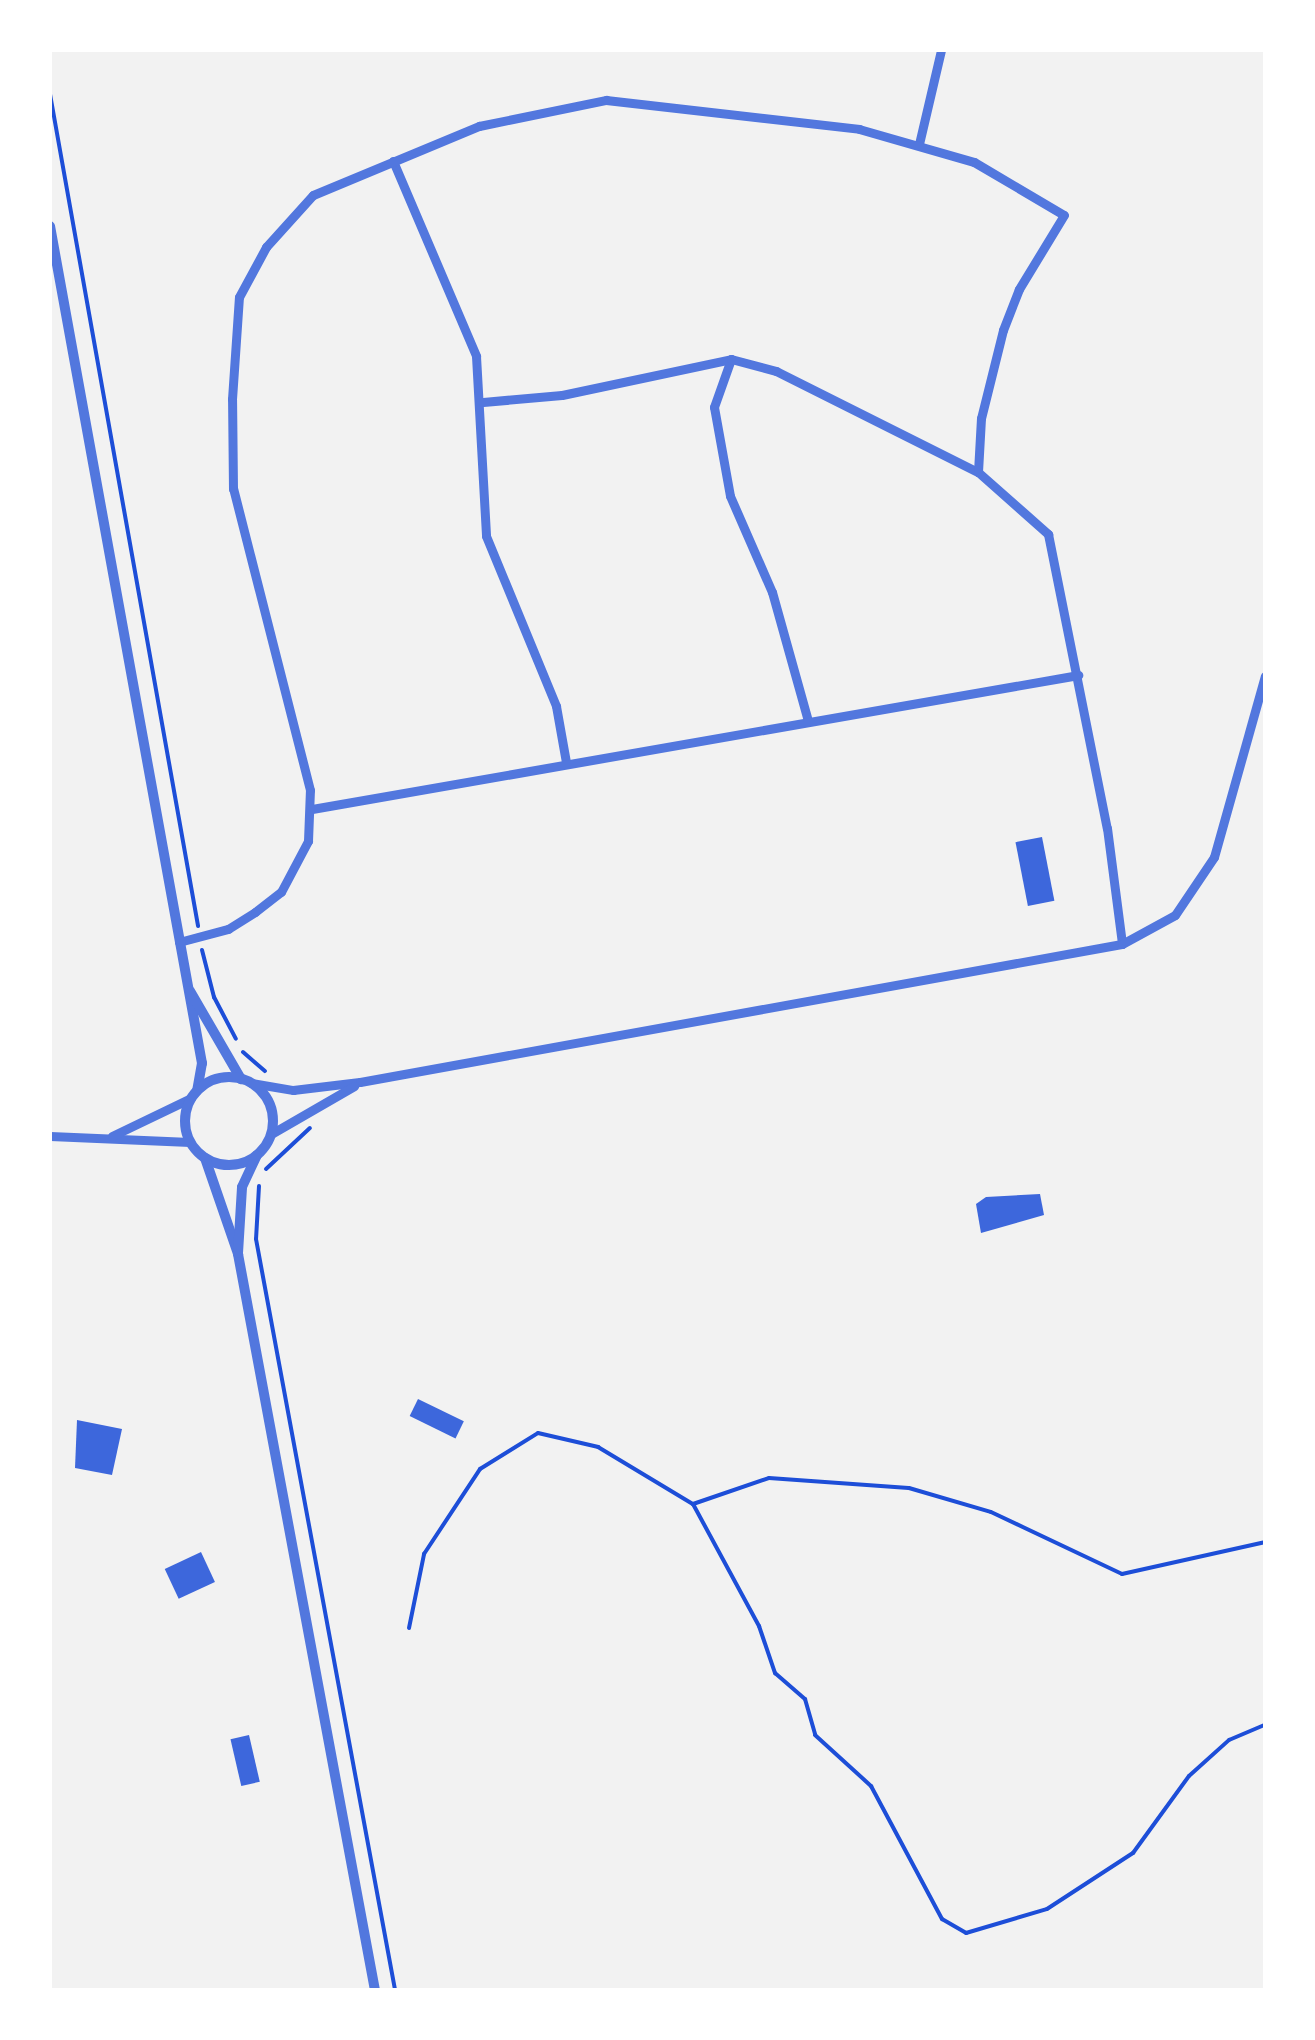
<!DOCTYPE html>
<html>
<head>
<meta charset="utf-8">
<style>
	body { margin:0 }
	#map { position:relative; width:1315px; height:2040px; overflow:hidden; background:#f2f2f2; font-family:Karla,sans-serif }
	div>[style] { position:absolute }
	.building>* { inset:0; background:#3d67dc; transform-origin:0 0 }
	.path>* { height:4px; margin:-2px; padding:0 2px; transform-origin:2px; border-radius:2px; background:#1d4ed8 }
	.minor>* { height:9px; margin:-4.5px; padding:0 4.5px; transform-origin:4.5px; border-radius:4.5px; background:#5277de }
	.tertiary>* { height:10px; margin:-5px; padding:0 5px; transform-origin:5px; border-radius:5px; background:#5277de }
	.tertiary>.ring { margin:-5px; padding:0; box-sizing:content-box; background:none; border:10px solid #5277de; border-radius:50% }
	span { translate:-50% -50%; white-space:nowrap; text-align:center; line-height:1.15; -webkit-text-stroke:8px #fff; paint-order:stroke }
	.frame { position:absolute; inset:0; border:52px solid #fff; pointer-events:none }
</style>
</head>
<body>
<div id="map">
	<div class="building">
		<div style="left:1042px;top:837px;width:65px;height:27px;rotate:79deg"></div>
		<div style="clip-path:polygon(1040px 1194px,1044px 1215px,981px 1233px,976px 1204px,986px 1197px)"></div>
		<div style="left:418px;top:1399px;width:51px;height:19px;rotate:26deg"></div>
		<div style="clip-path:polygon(77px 1420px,122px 1429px,112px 1475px,75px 1468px)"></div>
		<div style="left:201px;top:1552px;width:33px;height:40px;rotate:65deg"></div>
		<div style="left:249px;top:1735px;width:48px;height:19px;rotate:77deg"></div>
	</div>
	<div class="path">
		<div style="left:50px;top:94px;width:845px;rotate:79.91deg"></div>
		<div style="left:202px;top:950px;width:49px;rotate:75.7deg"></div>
		<div style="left:214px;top:997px;width:47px;rotate:62.4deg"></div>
		<div style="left:243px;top:1052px;width:29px;rotate:41deg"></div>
		<div style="left:266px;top:1169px;width:60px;rotate:-43deg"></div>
		<div style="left:259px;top:1186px;width:53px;rotate:93.2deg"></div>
		<div style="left:256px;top:1239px;width:764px;rotate:79.51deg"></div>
		<div style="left:693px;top:1504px;width:80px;rotate:-18.9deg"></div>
		<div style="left:769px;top:1478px;width:140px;rotate:4.1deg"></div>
		<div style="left:909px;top:1488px;width:85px;rotate:16.3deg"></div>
		<div style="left:991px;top:1512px;width:145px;rotate:25.3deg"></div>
		<div style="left:1122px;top:1574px;width:147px;rotate:-12.6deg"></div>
		<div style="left:409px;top:1628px;width:76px;rotate:-78.5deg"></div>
		<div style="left:424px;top:1554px;width:102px;rotate:-56.6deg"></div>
		<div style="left:480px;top:1469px;width:68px;rotate:-31.8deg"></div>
		<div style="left:538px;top:1433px;width:62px;rotate:13.1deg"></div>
		<div style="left:598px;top:1447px;width:111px;rotate:31deg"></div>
		<div style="left:693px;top:1504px;width:139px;rotate:61.6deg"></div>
		<div style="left:759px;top:1626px;width:50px;rotate:71.2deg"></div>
		<div style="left:775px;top:1673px;width:40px;rotate:41deg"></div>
		<div style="left:805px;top:1699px;width:37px;rotate:74deg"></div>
		<div style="left:815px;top:1735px;width:76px;rotate:42.3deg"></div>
		<div style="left:871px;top:1786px;width:151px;rotate:61.9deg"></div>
		<div style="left:942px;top:1919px;width:28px;rotate:30deg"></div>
		<div style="left:966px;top:1933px;width:84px;rotate:-16.5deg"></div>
		<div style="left:1047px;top:1909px;width:103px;rotate:-33.1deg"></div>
		<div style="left:1133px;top:1853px;width:95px;rotate:-54deg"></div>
		<div style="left:1189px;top:1776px;width:54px;rotate:-42deg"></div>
		<div style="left:1229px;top:1740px;width:39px;rotate:-23deg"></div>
	</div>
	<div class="minor">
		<div style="left:919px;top:144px;width:97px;rotate:-76.8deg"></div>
		<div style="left:393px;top:161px;width:212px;rotate:66.9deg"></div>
		<div style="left:476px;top:356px;width:180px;rotate:86.8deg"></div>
		<div style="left:486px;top:536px;width:184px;rotate:67.6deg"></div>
		<div style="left:556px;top:706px;width:57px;rotate:79.9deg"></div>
		<div style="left:731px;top:359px;width:51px;rotate:109.5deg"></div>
		<div style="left:714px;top:407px;width:90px;rotate:79.8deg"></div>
		<div style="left:730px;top:496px;width:105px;rotate:66.4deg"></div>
		<div style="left:772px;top:592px;width:134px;rotate:74.4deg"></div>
		<div style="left:483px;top:402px;width:79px;rotate:-5.1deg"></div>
		<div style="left:562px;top:395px;width:173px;rotate:-12deg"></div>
		<div style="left:731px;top:359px;width:47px;rotate:14.9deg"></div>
		<div style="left:776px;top:371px;width:226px;rotate:26.6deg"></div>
		<div style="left:978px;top:472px;width:94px;rotate:41.5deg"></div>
		<div style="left:1048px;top:534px;width:300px;rotate:78.7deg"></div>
		<div style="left:1107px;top:828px;width:117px;rotate:82.6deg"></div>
		<div style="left:312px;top:809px;width:778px;rotate:-9.92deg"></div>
		<div style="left:179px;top:942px;width:51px;rotate:-14.9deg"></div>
		<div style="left:228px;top:929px;width:32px;rotate:-32deg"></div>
		<div style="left:255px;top:912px;width:33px;rotate:-38deg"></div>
		<div style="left:281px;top:892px;width:58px;rotate:-62.1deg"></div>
		<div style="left:308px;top:841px;width:51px;rotate:-87.8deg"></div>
		<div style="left:310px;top:790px;width:311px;rotate:-104.3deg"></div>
		<div style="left:233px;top:489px;width:90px;rotate:-90.6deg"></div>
		<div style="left:232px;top:399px;width:102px;rotate:-86.1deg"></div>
		<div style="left:239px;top:297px;width:57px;rotate:-61.6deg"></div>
		<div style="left:266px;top:247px;width:70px;rotate:-47.9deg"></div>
		<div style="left:313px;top:195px;width:180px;rotate:-22.6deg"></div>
		<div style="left:479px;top:126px;width:130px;rotate:-11.6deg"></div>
		<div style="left:606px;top:100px;width:255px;rotate:6.5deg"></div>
		<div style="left:859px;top:129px;width:120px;rotate:16deg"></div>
		<div style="left:974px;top:162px;width:104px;rotate:30.5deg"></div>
		<div style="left:1064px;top:215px;width:87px;rotate:121.3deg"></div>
		<div style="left:1019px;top:289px;width:44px;rotate:111.3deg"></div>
		<div style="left:1003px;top:330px;width:91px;rotate:104deg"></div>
		<div style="left:981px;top:418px;width:54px;rotate:93.2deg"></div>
		<div style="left:251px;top:1083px;width:43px;rotate:9.5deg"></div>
		<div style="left:293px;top:1090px;width:67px;rotate:-6.8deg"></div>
		<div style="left:360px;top:1082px;width:774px;rotate:-10.27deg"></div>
		<div style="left:1122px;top:944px;width:60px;rotate:-28.7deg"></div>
		<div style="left:1175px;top:915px;width:70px;rotate:-56.1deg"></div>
		<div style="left:1214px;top:857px;width:188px;rotate:-74.3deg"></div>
		<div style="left:271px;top:1134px;width:96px;rotate:-30deg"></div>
		<div style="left:50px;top:1136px;width:140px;rotate:2.5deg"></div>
		<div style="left:112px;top:1136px;width:88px;rotate:-25.7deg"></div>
	</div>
	<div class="tertiary">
		<div style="left:50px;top:226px;width:851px;rotate:79.71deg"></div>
		<div style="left:202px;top:1063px;width:28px;rotate:100deg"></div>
		<div style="left:190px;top:991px;width:102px;rotate:59.9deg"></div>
		<div class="ring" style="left:185px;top:1077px;width:78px;height:78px"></div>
		<div style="left:205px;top:1158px;width:102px;rotate:71deg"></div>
		<div style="left:238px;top:1254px;width:749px;rotate:79.46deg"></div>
		<div style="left:238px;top:1253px;width:66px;rotate:-86.5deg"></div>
		<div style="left:242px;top:1187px;width:35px;rotate:-65deg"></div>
	</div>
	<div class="frame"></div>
</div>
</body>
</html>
